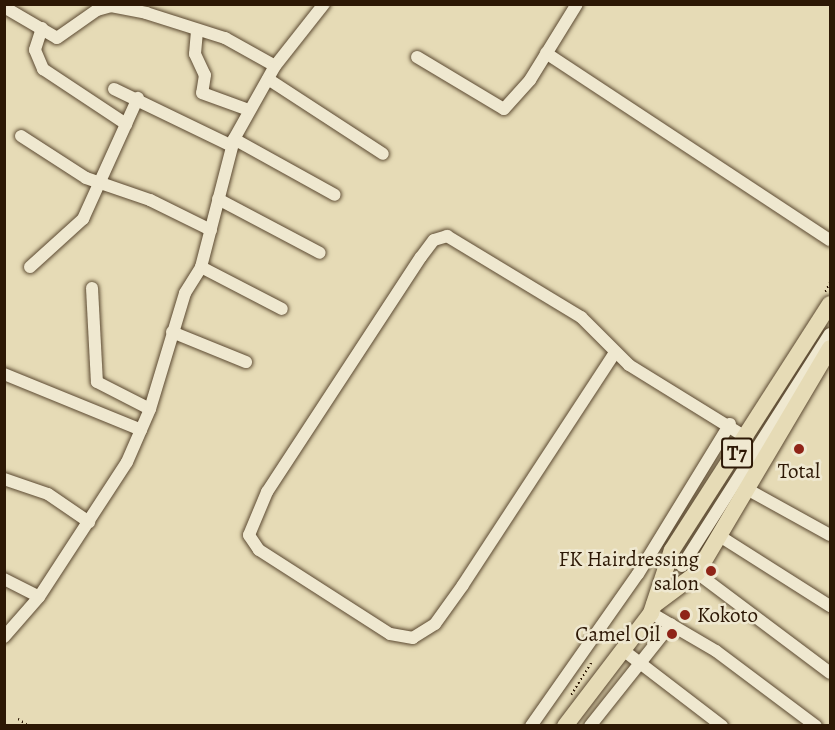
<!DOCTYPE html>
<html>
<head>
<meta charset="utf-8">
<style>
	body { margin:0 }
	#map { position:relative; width:835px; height:730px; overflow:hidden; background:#e6dbb6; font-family:Alegreya,serif }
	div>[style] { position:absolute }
	.path>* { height:1.5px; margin-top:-0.75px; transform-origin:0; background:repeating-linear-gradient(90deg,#2d1805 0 1.5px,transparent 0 4.5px) }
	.roads { filter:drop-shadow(0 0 2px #5b4931) drop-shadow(0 0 2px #5b4931) }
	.minor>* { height:12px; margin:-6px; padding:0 6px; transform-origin:6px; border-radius:6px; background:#efe8d0 }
	.highway>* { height:16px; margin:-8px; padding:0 8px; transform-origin:8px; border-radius:8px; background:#e6dbb6 }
	.dots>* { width:16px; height:16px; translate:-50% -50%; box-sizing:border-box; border:3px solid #efe8d0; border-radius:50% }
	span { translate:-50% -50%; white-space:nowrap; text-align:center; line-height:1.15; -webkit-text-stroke:5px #efe8d0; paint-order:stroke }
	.shield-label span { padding:2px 4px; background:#efe8d0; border:2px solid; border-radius:4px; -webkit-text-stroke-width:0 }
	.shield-label { font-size:20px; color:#2d1805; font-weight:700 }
	.poi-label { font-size:21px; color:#2d1805 }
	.right { translate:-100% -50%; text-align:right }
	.left { translate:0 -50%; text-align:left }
	.frame { position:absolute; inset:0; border:6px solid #2d1805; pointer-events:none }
</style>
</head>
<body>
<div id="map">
	<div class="path">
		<div style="left:825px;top:292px;width:11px;rotate:-63deg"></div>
		<div style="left:571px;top:695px;width:40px;rotate:-58deg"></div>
		<div style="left:18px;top:719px;width:13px;rotate:32deg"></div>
	</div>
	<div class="roads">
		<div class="minor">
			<div style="left:4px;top:7px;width:61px;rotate:30.3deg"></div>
			<div style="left:57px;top:38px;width:49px;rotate:-35deg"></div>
			<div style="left:97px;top:10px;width:15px;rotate:-16deg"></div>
			<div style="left:111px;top:6px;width:36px;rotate:11deg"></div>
			<div style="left:146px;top:13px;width:83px;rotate:17.6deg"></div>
			<div style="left:225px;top:38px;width:57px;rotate:29.2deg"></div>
			<div style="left:42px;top:28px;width:23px;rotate:108deg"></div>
			<div style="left:35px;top:50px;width:21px;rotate:67deg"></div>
			<div style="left:43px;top:69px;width:100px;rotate:33.5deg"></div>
			<div style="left:197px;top:31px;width:23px;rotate:95deg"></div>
			<div style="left:195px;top:54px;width:23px;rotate:65deg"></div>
			<div style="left:205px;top:75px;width:18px;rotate:99deg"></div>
			<div style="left:202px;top:93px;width:50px;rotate:19.9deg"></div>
			<div style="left:546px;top:53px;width:340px;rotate:33.4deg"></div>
			<div style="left:417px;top:57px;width:101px;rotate:30.9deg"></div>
			<div style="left:504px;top:109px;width:39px;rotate:-48deg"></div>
			<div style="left:530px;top:80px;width:89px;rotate:-58.3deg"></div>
			<div style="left:268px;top:79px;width:137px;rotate:33.1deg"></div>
			<div style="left:114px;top:89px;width:131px;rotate:25.8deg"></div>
			<div style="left:21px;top:136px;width:77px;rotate:32.9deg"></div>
			<div style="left:86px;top:178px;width:68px;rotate:19deg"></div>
			<div style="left:150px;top:200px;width:68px;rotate:26.2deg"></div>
			<div style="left:234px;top:139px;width:115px;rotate:29deg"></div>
			<div style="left:218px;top:199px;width:115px;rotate:27.9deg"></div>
			<div style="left:30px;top:267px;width:72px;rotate:-42.2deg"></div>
			<div style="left:83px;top:219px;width:133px;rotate:-65.6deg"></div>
			<div style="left:201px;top:267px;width:91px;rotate:27.4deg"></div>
			<div style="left:92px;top:288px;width:94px;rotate:87deg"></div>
			<div style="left:97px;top:382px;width:59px;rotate:27deg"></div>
			<div style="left:172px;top:332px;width:80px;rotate:22.1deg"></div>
			<div style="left:614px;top:354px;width:276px;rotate:123.2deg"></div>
			<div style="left:463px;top:585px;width:48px;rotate:125.7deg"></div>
			<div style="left:435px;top:624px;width:26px;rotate:148deg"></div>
			<div style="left:413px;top:638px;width:23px;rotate:-170deg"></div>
			<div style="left:390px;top:634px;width:156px;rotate:-147.3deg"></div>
			<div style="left:259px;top:550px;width:18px;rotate:-124deg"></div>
			<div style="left:249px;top:535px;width:47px;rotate:-67.3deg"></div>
			<div style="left:267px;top:492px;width:281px;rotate:-56.8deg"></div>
			<div style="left:421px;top:257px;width:21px;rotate:-53deg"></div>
			<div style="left:434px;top:240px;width:14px;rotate:-17deg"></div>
			<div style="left:447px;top:236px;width:157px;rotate:31.2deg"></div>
			<div style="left:581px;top:317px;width:68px;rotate:45deg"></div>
			<div style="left:629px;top:365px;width:139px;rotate:31.7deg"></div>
			<div style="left:4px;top:374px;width:148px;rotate:22.2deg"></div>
			<div style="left:4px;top:479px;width:46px;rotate:18.8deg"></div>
			<div style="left:48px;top:494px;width:50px;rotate:34.3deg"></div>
			<div style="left:745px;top:488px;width:97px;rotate:28.9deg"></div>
			<div style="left:718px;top:535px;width:133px;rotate:32.4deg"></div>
			<div style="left:682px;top:566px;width:275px;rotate:-57.5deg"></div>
			<div style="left:697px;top:573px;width:166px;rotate:36.9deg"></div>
			<div style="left:4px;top:579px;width:39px;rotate:27deg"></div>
			<div style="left:651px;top:613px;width:75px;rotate:30.3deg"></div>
			<div style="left:716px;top:651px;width:125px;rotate:36.9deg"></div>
			<div style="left:4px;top:637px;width:53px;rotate:-48.8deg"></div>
			<div style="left:39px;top:597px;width:161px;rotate:-56.9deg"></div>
			<div style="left:127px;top:462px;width:58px;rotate:-66.5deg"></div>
			<div style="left:150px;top:409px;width:121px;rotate:-73.2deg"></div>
			<div style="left:185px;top:293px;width:31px;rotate:-58deg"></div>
			<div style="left:201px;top:267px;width:132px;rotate:-75.5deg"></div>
			<div style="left:234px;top:139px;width:84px;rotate:-60.7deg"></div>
			<div style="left:275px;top:66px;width:79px;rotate:-51.7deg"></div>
			<div style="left:623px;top:650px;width:125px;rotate:37.5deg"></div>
			<div style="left:531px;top:726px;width:186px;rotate:-54.9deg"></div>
			<div style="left:638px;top:574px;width:176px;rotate:-58.5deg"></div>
			<div style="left:590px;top:726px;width:130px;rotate:-51.5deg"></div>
		</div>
		<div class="highway">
			<div style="left:654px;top:605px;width:54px;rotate:-36.7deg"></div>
			<div style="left:697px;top:573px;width:261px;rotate:-59.4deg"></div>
			<div style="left:565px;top:726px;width:142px;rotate:-52.7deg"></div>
			<div style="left:651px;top:613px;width:66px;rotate:-71.6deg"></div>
			<div style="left:672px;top:550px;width:292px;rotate:-57.3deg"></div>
		</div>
	</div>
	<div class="dots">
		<div style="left:799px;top:449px;background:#8f2418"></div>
		<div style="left:711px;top:571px;background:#8f2418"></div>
		<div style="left:685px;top:615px;background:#8f2418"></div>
		<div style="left:672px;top:634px;background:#8f2418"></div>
	</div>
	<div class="shield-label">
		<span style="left:737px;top:453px">T7</span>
	</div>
	<div class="poi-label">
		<span style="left:799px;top:471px">Total</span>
		<span class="right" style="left:699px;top:571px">FK Hairdressing<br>salon</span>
		<span class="left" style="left:697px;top:615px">Kokoto</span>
		<span class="right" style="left:660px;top:634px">Camel Oil</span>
	</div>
	<div class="frame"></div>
</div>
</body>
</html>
